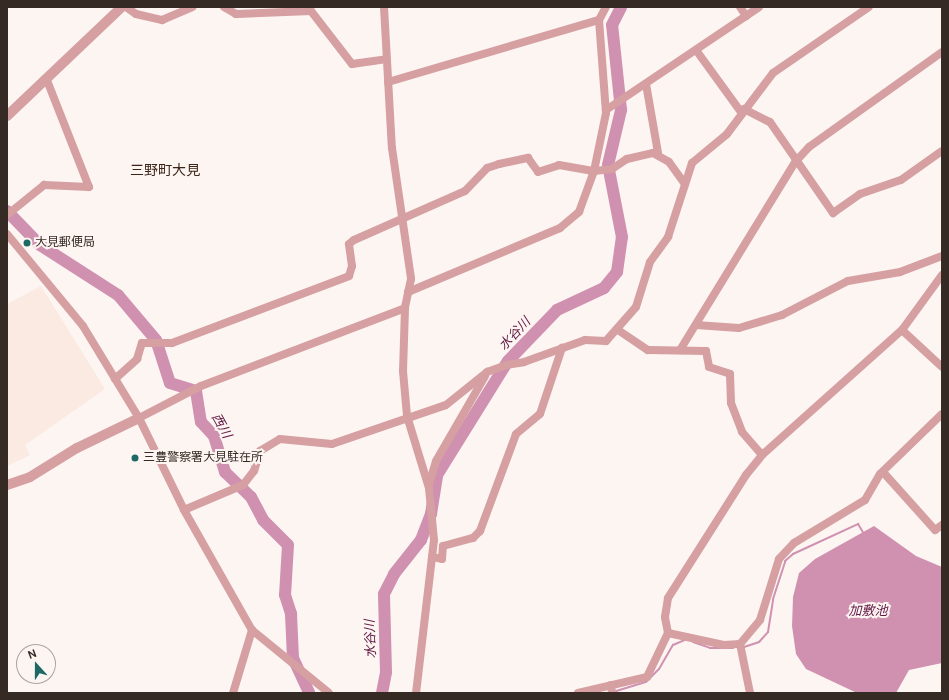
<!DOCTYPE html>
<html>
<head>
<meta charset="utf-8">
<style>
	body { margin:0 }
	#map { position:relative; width:949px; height:700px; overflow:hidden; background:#fcf5f2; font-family:"DM Sans","Noto Sans JP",sans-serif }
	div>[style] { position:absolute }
	.built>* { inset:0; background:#fbeae2 }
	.water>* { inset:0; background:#d091b0 }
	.stream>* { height:2px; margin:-1px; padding:0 1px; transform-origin:1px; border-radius:1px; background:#d091b0 }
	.river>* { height:12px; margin:-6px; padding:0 6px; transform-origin:6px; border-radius:6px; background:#d091b0 }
	.minor>* { height:8px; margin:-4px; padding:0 4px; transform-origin:4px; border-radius:4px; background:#d69fa1 }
	.tertiary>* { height:10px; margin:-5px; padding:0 5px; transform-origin:5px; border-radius:5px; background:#d69fa1 }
	.dots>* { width:11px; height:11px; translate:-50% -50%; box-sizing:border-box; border:2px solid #fcf5f2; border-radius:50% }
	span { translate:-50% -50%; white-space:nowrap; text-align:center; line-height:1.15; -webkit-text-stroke:4px #fcf5f2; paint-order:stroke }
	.poi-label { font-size:12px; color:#362a24 }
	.left { translate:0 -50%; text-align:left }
	.water-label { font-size:13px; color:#611743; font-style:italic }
	.quarter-label { font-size:14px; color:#3d2418 }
	.frame { position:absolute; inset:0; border:8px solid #362a24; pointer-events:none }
	.north { position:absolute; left:16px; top:644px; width:40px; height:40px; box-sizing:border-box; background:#fcf5f2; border:1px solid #ada4a0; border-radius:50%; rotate:339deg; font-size:11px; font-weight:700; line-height:16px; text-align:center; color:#362a24 }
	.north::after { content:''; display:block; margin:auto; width:14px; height:18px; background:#1e6963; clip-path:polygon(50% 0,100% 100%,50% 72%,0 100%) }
</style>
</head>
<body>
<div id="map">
	<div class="built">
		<div style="clip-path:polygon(41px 286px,105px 389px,25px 445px,30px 455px,7px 466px,7px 304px)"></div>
	</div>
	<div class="water">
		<div style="clip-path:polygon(874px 526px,916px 556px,942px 567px,942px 663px,909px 670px,896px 693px,857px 693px,806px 669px,796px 654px,792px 626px,793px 597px,799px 573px,815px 559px)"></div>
	</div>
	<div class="stream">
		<div style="left:693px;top:642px;width:18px;rotate:19deg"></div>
		<div style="left:710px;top:648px;width:23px"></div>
		<div style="left:744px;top:647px;width:16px;rotate:-18deg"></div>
		<div style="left:759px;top:642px;width:13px;rotate:-48deg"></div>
		<div style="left:768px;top:632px;width:33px;rotate:-81deg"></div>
		<div style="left:773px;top:599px;width:40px;rotate:-72deg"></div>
		<div style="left:785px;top:561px;width:11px;rotate:-41deg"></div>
		<div style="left:793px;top:554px;width:72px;rotate:-24.8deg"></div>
		<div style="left:858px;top:524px;width:12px;rotate:59deg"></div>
		<div style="left:613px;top:692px;width:34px;rotate:-17deg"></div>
		<div style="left:646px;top:682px;width:18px;rotate:-45deg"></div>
		<div style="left:659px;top:669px;width:28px;rotate:-60deg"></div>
		<div style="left:673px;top:645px;width:13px;rotate:-23deg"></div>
	</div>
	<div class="river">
		<div style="left:7px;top:211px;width:47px;rotate:45.9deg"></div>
		<div style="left:40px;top:245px;width:93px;rotate:32.7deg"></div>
		<div style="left:118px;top:295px;width:59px;rotate:49.8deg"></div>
		<div style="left:156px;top:340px;width:45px;rotate:72deg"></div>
		<div style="left:170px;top:383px;width:27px;rotate:17deg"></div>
		<div style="left:196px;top:391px;width:31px;rotate:81deg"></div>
		<div style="left:201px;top:422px;width:19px;rotate:47deg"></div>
		<div style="left:214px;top:436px;width:38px;rotate:73deg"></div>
		<div style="left:225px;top:472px;width:36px;rotate:44deg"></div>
		<div style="left:251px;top:497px;width:26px;rotate:62deg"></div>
		<div style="left:263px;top:520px;width:35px;rotate:45deg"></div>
		<div style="left:288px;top:545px;width:50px;rotate:93.4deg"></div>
		<div style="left:285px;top:595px;width:20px;rotate:72deg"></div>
		<div style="left:291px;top:614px;width:44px;rotate:87.4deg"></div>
		<div style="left:293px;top:658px;width:38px;rotate:65deg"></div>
		<div style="left:382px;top:693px;width:21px;rotate:-79deg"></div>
		<div style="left:386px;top:672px;width:78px;rotate:-91.5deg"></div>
		<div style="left:384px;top:594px;width:22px;rotate:-63deg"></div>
		<div style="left:394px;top:574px;width:43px;rotate:-51.5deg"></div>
		<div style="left:421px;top:540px;width:28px;rotate:-69deg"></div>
		<div style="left:431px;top:514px;width:39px;rotate:-81deg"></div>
		<div style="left:437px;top:475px;width:134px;rotate:-58.1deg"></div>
		<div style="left:508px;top:361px;width:71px;rotate:-46.1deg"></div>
		<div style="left:557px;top:310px;width:52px;rotate:-25.1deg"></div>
		<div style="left:604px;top:288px;width:21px;rotate:-51deg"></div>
		<div style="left:617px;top:272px;width:35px;rotate:-82deg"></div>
		<div style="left:622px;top:237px;width:73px;rotate:-101deg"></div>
		<div style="left:608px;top:165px;width:57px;rotate:-76.7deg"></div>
		<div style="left:621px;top:110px;width:85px;rotate:-96deg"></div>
		<div style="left:612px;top:25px;width:20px;rotate:-63deg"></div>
	</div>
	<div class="minor">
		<div style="left:126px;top:7px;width:12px;rotate:35deg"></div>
		<div style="left:136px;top:14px;width:27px;rotate:13deg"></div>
		<div style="left:162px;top:20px;width:33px;rotate:-23deg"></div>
		<div style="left:224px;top:7px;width:14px;rotate:30deg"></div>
		<div style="left:236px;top:14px;width:75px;rotate:-2.3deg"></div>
		<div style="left:311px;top:11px;width:67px;rotate:52.3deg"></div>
		<div style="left:352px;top:64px;width:35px;rotate:-8deg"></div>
		<div style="left:384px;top:7px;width:141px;rotate:86.8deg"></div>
		<div style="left:392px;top:148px;width:132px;rotate:81.7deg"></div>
		<div style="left:411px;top:279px;width:30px;rotate:102deg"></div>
		<div style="left:405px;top:308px;width:63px;rotate:91.8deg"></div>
		<div style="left:403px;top:371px;width:45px;rotate:84.9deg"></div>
		<div style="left:407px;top:416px;width:75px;rotate:73deg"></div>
		<div style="left:429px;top:488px;width:52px;rotate:84.5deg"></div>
		<div style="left:434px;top:540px;width:154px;rotate:96.7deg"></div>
		<div style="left:740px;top:7px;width:11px;rotate:56deg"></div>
		<div style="left:696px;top:50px;width:77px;rotate:54deg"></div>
		<div style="left:388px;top:82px;width:220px;rotate:-16.4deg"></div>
		<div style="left:646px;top:84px;width:70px;rotate:80.1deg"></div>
		<div style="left:744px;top:109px;width:29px;rotate:27deg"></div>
		<div style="left:770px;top:122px;width:111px;rotate:55.3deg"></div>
		<div style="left:833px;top:213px;width:33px;rotate:-35deg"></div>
		<div style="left:860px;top:194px;width:43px;rotate:-18.9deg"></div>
		<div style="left:901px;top:180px;width:50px;rotate:-35.3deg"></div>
		<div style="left:606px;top:110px;width:184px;rotate:-33.9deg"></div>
		<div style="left:7px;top:215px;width:48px;rotate:-39deg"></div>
		<div style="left:44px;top:185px;width:45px;rotate:2.5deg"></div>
		<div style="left:89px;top:187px;width:117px;rotate:-111.5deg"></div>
		<div style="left:7px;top:234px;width:119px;rotate:50.4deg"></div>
		<div style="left:83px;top:326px;width:108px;rotate:58.7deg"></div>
		<div style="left:139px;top:418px;width:102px;rotate:63.9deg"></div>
		<div style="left:184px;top:510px;width:138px;rotate:60.5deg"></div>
		<div style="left:252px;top:630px;width:99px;rotate:39.3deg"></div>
		<div style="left:408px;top:292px;width:165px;rotate:-22.8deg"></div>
		<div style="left:560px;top:228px;width:25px;rotate:-40deg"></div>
		<div style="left:579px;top:212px;width:44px;rotate:-69.9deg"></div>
		<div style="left:594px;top:171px;width:59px;rotate:-78.3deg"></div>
		<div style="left:606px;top:113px;width:93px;rotate:-94.3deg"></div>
		<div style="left:599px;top:20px;width:15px;rotate:-62deg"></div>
		<div style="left:696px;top:325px;width:43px;rotate:4deg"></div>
		<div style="left:739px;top:328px;width:45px;rotate:-16.8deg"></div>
		<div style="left:782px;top:315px;width:74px;rotate:-27.3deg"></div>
		<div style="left:848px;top:281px;width:53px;rotate:-9.8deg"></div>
		<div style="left:900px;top:272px;width:45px;rotate:-20.9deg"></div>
		<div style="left:618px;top:330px;width:36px;rotate:34deg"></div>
		<div style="left:648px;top:350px;width:58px;rotate:1deg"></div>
		<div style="left:706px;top:351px;width:16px;rotate:79deg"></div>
		<div style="left:709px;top:367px;width:22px;rotate:18deg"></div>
		<div style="left:730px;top:374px;width:29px;rotate:88deg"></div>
		<div style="left:731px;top:403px;width:31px;rotate:69deg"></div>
		<div style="left:742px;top:432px;width:30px;rotate:49deg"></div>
		<div style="left:902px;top:330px;width:54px;rotate:42.8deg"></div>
		<div style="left:680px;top:350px;width:222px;rotate:-58.5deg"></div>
		<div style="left:796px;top:161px;width:19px;rotate:-47deg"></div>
		<div style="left:809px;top:147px;width:163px;rotate:-35.5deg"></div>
		<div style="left:115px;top:379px;width:30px;rotate:-42deg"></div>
		<div style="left:137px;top:359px;width:17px;rotate:-73deg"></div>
		<div style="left:142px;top:343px;width:30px"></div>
		<div style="left:172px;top:343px;width:189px;rotate:-20.7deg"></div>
		<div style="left:349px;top:276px;width:10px;rotate:-73deg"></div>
		<div style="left:352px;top:266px;width:22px;rotate:-98deg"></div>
		<div style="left:349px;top:244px;width:6px;rotate:-39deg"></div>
		<div style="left:354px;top:240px;width:121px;rotate:-23.8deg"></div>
		<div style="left:465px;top:191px;width:32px;rotate:-46deg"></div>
		<div style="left:487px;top:168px;width:13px;rotate:-18deg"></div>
		<div style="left:499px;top:164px;width:30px;rotate:-12deg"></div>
		<div style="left:528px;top:158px;width:17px;rotate:54deg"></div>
		<div style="left:538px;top:172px;width:22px;rotate:-18deg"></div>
		<div style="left:559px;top:165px;width:36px;rotate:10deg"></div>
		<div style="left:594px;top:171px;width:18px;rotate:-6deg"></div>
		<div style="left:612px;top:169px;width:18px;rotate:-34deg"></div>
		<div style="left:627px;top:159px;width:27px;rotate:-13deg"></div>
		<div style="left:653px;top:153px;width:18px;rotate:29deg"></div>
		<div style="left:669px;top:162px;width:27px;rotate:54deg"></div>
		<div style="left:139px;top:418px;width:70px;rotate:-27.3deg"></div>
		<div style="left:201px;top:386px;width:218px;rotate:-20.9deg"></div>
		<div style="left:883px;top:472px;width:78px;rotate:48.1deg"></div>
		<div style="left:935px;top:530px;width:9px;rotate:-36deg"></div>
		<div style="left:429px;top:484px;width:24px;rotate:-73deg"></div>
		<div style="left:436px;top:461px;width:98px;rotate:-60deg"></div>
		<div style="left:184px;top:510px;width:64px;rotate:-23deg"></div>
		<div style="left:243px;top:485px;width:18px;rotate:-52deg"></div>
		<div style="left:254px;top:471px;width:21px;rotate:-73deg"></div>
		<div style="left:260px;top:451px;width:23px;rotate:-31deg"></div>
		<div style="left:280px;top:439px;width:52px;rotate:5.5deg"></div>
		<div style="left:332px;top:444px;width:120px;rotate:-18.9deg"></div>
		<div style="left:446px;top:405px;width:53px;rotate:-38.8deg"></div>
		<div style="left:487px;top:372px;width:20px;rotate:-20deg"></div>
		<div style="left:506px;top:365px;width:18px;rotate:-9deg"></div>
		<div style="left:524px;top:362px;width:65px;rotate:-19.8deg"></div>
		<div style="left:585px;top:340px;width:21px;rotate:3deg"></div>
		<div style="left:606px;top:341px;width:45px;rotate:-48.6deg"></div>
		<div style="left:636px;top:307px;width:47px;rotate:-72.7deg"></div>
		<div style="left:650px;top:262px;width:31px;rotate:-54deg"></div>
		<div style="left:668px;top:237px;width:78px;rotate:-72deg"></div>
		<div style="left:692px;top:163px;width:45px;rotate:-39.6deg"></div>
		<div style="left:727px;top:134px;width:76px;rotate:-53deg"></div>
		<div style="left:773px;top:73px;width:116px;rotate:-34.5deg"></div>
		<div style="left:432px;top:557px;width:10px;rotate:11deg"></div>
		<div style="left:442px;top:559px;width:13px;rotate:-86deg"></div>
		<div style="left:443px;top:546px;width:31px;rotate:-15deg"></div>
		<div style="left:473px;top:538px;width:10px;rotate:-45deg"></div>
		<div style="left:480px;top:531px;width:103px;rotate:-69.6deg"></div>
		<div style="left:516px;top:434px;width:31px;rotate:-40deg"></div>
		<div style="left:540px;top:414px;width:70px;rotate:-71.6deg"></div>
		<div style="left:668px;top:633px;width:57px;rotate:12.1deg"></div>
		<div style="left:724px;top:645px;width:16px;rotate:-4deg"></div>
		<div style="left:611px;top:685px;width:8px;rotate:83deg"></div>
		<div style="left:233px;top:693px;width:66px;rotate:-73.2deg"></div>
		<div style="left:578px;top:693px;width:71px;rotate:-13.1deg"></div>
		<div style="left:647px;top:677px;width:49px;rotate:-64.5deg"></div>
		<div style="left:668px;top:633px;width:16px;rotate:-101deg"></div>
		<div style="left:665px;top:617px;width:19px;rotate:-81deg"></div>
		<div style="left:668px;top:598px;width:146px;rotate:-57.6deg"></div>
		<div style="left:746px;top:475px;width:26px;rotate:-51deg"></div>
		<div style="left:762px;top:455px;width:188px;rotate:-41.8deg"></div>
		<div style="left:902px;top:330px;width:68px;rotate:-54deg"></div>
		<div style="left:750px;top:693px;width:50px;rotate:-101.5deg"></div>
		<div style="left:740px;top:644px;width:31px;rotate:-50deg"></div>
		<div style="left:760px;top:620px;width:64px;rotate:-72.7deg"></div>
		<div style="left:779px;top:559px;width:22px;rotate:-47deg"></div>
		<div style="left:794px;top:543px;width:83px;rotate:-31.2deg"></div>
		<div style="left:865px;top:500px;width:30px;rotate:-60deg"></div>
		<div style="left:880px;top:474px;width:86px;rotate:-44.1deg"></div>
	</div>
	<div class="tertiary">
		<div style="left:7px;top:116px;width:158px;rotate:-43.5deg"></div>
		<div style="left:7px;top:485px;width:24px;rotate:-19deg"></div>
		<div style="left:30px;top:477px;width:55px;rotate:-31.7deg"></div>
		<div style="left:77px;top:448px;width:69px;rotate:-25.8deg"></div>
	</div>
	<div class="dots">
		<div style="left:27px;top:243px;background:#1e6963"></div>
		<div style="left:135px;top:458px;background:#1e6963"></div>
	</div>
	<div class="poi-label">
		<span class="left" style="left:35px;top:243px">大見郵便局</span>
		<span class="left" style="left:143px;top:458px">三豊警察署大見駐在所</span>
	</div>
	<div class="water-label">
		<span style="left:515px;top:334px;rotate:-47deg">水谷川</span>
		<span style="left:221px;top:426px;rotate:61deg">西川</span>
		<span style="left:868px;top:611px">加敷池</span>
		<span style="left:371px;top:639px;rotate:-92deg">水谷川</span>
	</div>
	<div class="quarter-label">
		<span style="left:165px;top:170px">三野町大見</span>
	</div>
	<div class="frame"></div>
	<div class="north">N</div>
</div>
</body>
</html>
